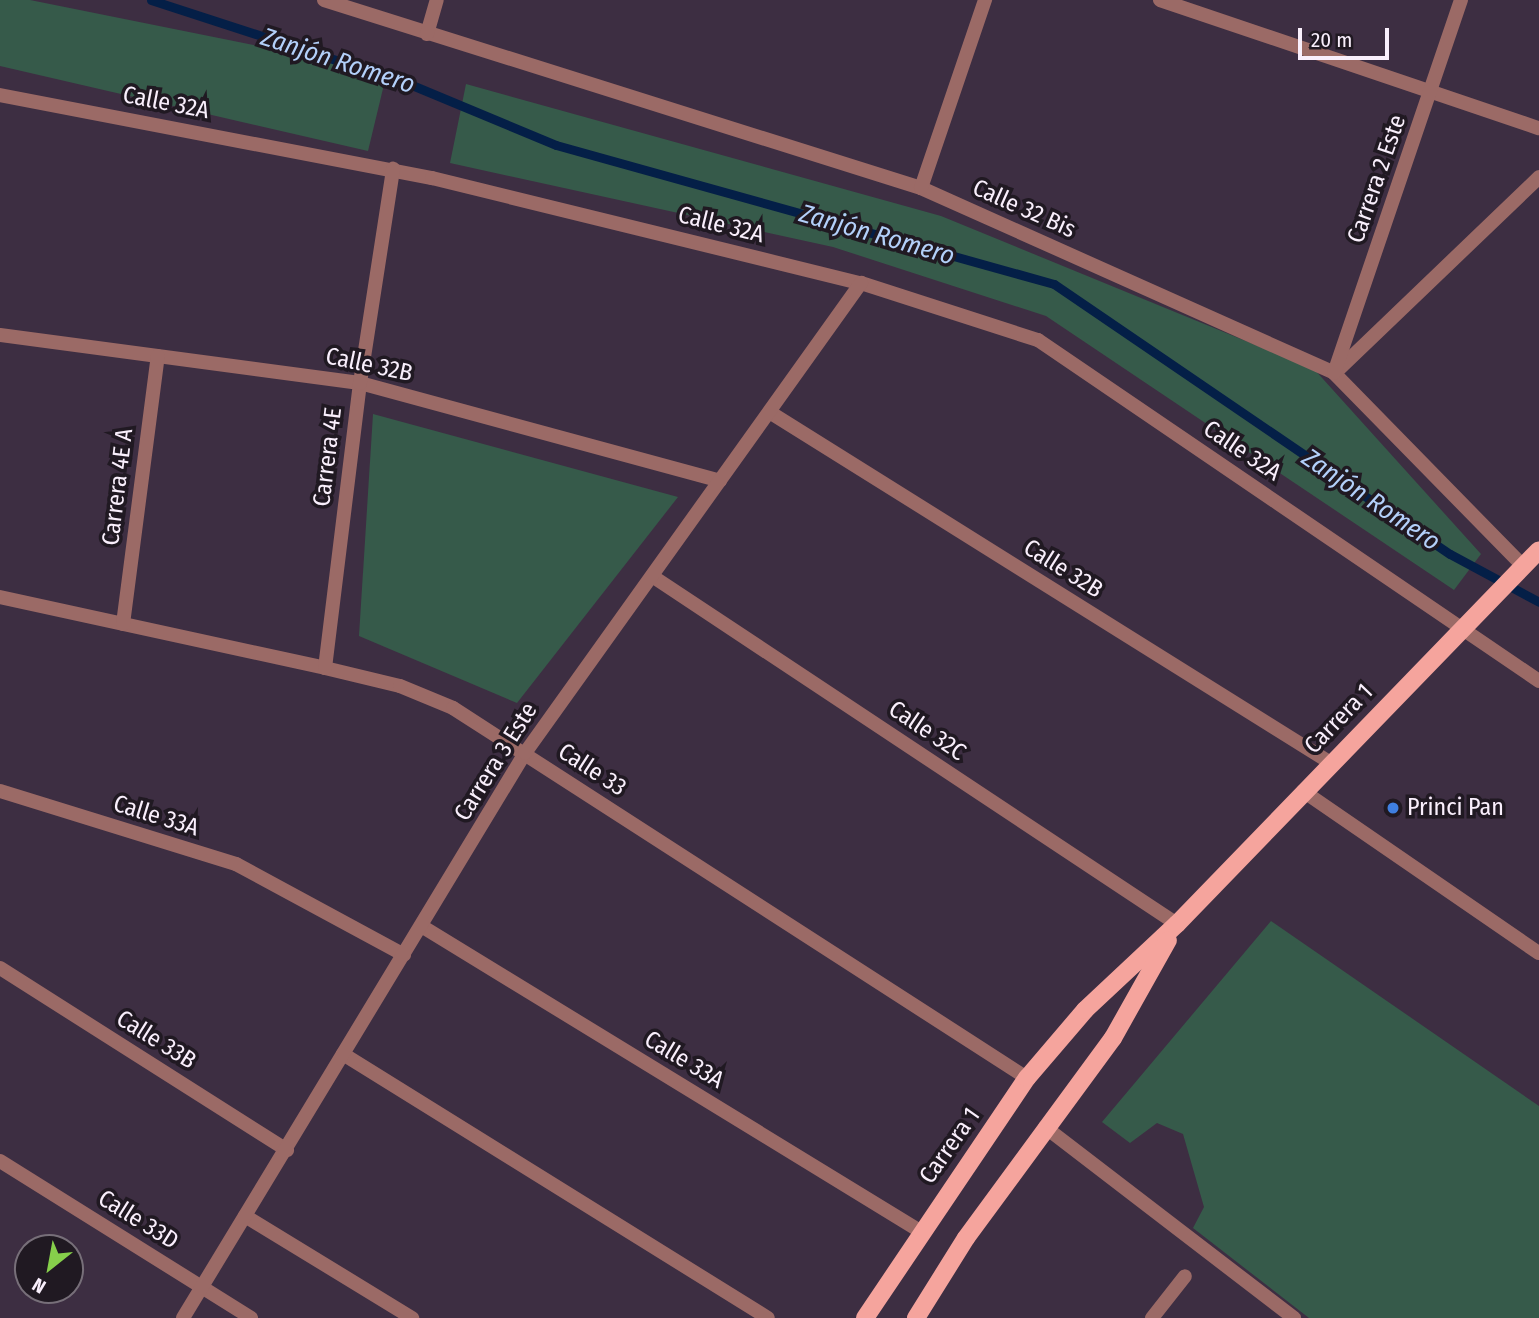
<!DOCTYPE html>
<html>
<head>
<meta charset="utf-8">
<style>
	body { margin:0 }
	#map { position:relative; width:1539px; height:1318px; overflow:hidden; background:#3d2e42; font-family:"Fira Sans Condensed",sans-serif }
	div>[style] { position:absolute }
	.green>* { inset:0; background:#365a4a }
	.stream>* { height:9px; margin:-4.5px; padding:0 4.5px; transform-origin:4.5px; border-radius:4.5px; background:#041f47 }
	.lane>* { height:14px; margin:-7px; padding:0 7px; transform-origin:7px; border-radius:7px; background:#9b6a66 }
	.street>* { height:14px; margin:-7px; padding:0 7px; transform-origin:7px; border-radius:7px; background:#9b6a66 }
	.primary>* { height:18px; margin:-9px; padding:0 9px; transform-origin:9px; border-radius:9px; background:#f5a49d }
	.dots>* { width:19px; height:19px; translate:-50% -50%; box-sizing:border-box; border:4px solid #201922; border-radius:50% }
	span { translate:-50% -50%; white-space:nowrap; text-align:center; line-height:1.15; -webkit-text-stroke:7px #201922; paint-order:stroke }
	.street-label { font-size:24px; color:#f9effc }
	.poi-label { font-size:24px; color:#f9effc }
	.left { translate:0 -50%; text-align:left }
	.water-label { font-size:26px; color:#b3d0fa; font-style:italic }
	.north { position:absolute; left:14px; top:1234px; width:70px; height:70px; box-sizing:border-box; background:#201922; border:2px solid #776f79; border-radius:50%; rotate:211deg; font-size:19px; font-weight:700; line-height:28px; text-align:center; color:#f9effc }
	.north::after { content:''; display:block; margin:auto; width:24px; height:32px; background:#86cf4b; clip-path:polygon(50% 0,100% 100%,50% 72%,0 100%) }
	.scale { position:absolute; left:1298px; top:28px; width:91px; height:32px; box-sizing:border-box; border:4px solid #f9effc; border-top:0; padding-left:9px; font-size:21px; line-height:24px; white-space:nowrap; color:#f9effc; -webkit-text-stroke:5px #201922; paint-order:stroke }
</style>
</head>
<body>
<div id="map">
	<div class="green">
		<div style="clip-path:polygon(0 0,30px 0,387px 72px,368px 151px,0 66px)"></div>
		<div style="clip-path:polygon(466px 84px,941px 216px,1314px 369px,1481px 554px,1454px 590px,1046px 316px,833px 247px,450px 163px)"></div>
		<div style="clip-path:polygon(373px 414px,678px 497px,517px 703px,359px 636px)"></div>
		<div style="clip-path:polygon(1271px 921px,1539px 1106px,1539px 1318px,1309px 1318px,1193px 1228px,1204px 1207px,1183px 1134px,1157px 1123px,1130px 1143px,1102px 1122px)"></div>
	</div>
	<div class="stream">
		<div style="left:151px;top:0;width:269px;rotate:18deg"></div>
		<div style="left:407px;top:83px;width:161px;rotate:22.6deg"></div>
		<div style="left:556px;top:145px;width:517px;rotate:15.6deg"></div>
		<div style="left:1054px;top:284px;width:479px;rotate:34.3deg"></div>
		<div style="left:1450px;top:554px;width:101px;rotate:28.3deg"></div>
	</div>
	<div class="lane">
		<div style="left:1045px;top:1127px;width:314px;rotate:37.5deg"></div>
	</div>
	<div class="street">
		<div style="left:324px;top:0;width:626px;rotate:17.48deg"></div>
		<div style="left:921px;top:188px;width:453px;rotate:24.1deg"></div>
		<div style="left:1334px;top:373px;width:270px;rotate:45.6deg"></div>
		<div style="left:1160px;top:0;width:400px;rotate:18.7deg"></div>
		<div style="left:427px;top:34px;width:35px;rotate:-74deg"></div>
		<div style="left:0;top:95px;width:440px;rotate:10.9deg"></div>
		<div style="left:432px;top:178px;width:442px;rotate:13.8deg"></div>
		<div style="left:861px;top:283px;width:186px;rotate:17.9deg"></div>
		<div style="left:1038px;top:340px;width:606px;rotate:34.24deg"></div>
		<div style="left:921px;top:188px;width:199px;rotate:-71.2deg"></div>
		<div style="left:0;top:335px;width:363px;rotate:7.6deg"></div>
		<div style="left:360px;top:383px;width:373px;rotate:15.2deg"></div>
		<div style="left:1338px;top:370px;width:279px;rotate:-43.8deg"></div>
		<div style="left:1334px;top:373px;width:394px;rotate:-71.2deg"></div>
		<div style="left:771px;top:413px;width:660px;rotate:32.01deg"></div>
		<div style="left:652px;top:576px;width:630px;rotate:33.54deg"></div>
		<div style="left:0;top:597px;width:333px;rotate:12.3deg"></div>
		<div style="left:325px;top:668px;width:77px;rotate:13.5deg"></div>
		<div style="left:400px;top:686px;width:57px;rotate:22.5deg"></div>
		<div style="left:453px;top:708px;width:683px;rotate:32.81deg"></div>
		<div style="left:123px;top:624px;width:270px;rotate:-82.6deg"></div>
		<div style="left:325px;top:668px;width:287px;rotate:-83deg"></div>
		<div style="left:360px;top:383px;width:217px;rotate:-81.2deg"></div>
		<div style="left:0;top:791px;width:247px;rotate:17.2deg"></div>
		<div style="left:236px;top:864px;width:191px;rotate:28.4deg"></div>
		<div style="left:1303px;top:791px;width:286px;rotate:34.5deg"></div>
		<div style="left:423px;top:927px;width:583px;rotate:31.45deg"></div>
		<div style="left:0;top:968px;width:340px;rotate:32.4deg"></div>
		<div style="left:343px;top:1054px;width:500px;rotate:31.85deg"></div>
		<div style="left:0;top:1161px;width:296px;rotate:32deg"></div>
		<div style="left:245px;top:1216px;width:196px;rotate:31.4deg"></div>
		<div style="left:183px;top:1318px;width:660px;rotate:-58.81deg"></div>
		<div style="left:525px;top:753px;width:578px;rotate:-54.44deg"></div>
		<div style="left:1152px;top:1318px;width:53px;rotate:-51.8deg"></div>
	</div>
	<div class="primary">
		<div style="left:865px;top:1318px;width:290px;rotate:-56deg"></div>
		<div style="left:1027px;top:1078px;width:89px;rotate:-49.5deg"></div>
		<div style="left:1085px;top:1010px;width:126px;rotate:-43.1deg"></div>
		<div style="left:1177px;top:924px;width:520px;rotate:-45.93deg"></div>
		<div style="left:916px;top:1318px;width:94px;rotate:-58deg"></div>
		<div style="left:966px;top:1238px;width:248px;rotate:-53.7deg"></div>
		<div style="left:1113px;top:1038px;width:112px;rotate:-60.7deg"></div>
	</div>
	<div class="dots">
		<div style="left:1393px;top:808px;background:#3f7fe0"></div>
	</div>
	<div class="street-label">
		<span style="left:166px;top:103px;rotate:11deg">Calle 32A</span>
		<span style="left:1377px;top:179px;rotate:-71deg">Carrera 2 Este</span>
		<span style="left:1024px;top:209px;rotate:24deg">Calle 32 Bis</span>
		<span style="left:721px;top:225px;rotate:14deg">Calle 32A</span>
		<span style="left:369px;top:365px;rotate:12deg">Calle 32B</span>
		<span style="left:1242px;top:451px;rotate:34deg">Calle 32A</span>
		<span style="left:328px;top:457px;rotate:-83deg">Carrera 4E</span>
		<span style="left:118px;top:487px;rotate:-83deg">Carrera 4E A</span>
		<span style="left:1063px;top:569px;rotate:32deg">Calle 32B</span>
		<span style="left:1339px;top:719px;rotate:-46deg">Carrera 1</span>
		<span style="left:927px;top:731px;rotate:34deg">Calle 32C</span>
		<span style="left:496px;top:762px;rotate:-58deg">Carrera 3 Este</span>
		<span style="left:592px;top:770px;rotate:33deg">Calle 33</span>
		<span style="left:156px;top:816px;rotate:17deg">Calle 33A</span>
		<span style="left:156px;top:1040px;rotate:32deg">Calle 33B</span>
		<span style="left:684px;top:1060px;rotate:31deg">Calle 33A</span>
		<span style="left:950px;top:1146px;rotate:-55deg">Carrera 1</span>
		<span style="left:138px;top:1220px;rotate:32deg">Calle 33D</span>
	</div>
	<div class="poi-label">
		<span class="left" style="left:1407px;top:808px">Princi Pan</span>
	</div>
	<div class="water-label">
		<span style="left:338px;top:61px;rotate:18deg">Zanjón Romero</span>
		<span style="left:877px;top:235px;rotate:16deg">Zanjón Romero</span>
		<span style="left:1371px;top:500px;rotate:34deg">Zanjón Romero</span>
	</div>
	<div class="north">N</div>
	<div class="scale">20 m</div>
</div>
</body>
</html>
